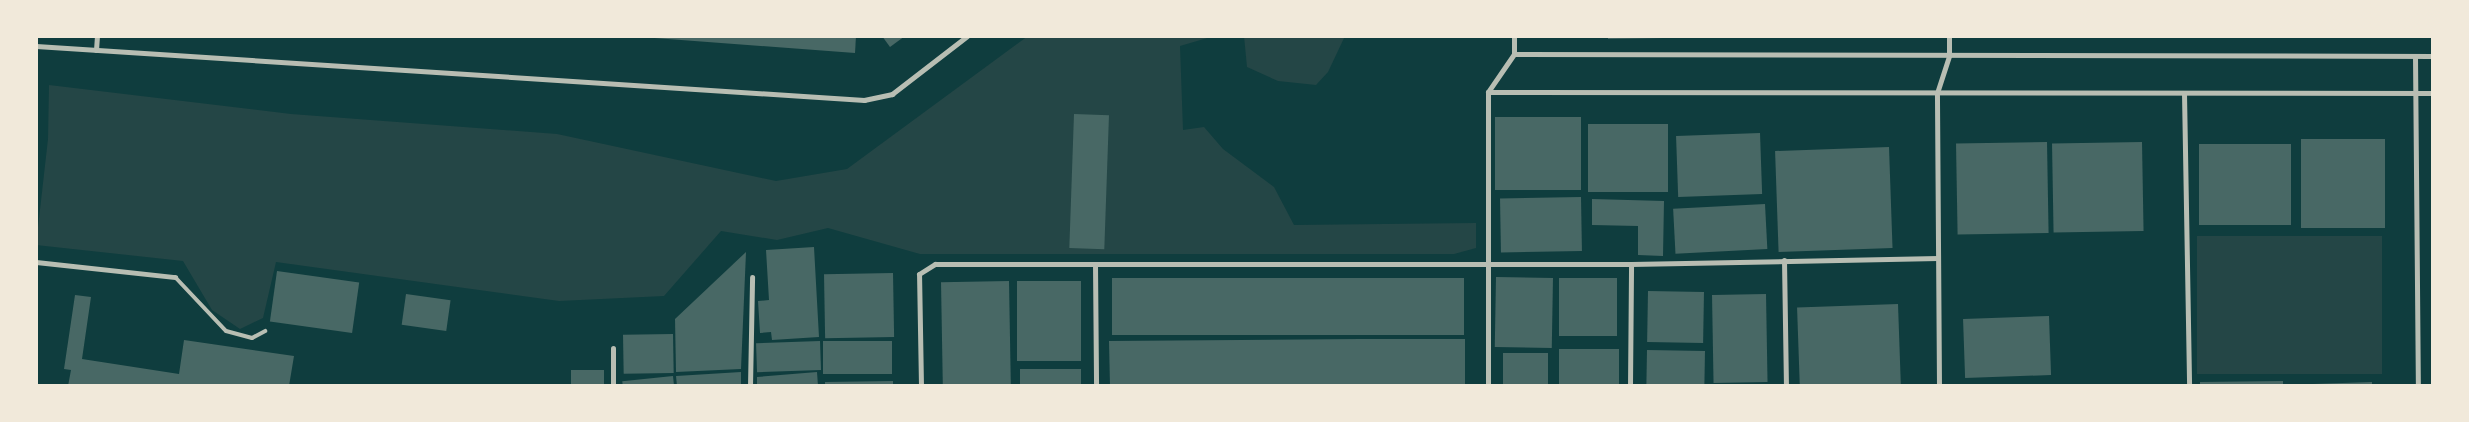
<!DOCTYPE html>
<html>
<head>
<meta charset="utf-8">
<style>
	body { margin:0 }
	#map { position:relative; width:2469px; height:422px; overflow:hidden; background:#0f3d3e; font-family:"Open Sans",sans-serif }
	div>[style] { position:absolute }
	.green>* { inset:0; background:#244646; transform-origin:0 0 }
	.building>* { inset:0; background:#486865; transform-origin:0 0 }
	.service>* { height:4px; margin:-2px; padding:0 2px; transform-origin:2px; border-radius:2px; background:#b8beb3 }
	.minor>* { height:5px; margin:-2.5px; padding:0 2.5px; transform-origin:2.5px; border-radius:2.5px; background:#b8beb3 }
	span { translate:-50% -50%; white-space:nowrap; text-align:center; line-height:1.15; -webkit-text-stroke:5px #f1e9da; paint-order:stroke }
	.frame { position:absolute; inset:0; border:38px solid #f1e9da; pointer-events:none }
</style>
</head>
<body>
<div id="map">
	<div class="green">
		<div style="clip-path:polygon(1028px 36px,1214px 36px,1180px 46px,1183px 130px,1204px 127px,1223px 149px,1274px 187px,1294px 225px,1476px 223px,1476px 248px,1454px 254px,920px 254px,828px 228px,777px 240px,721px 231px,664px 296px,559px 301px,276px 262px,263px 318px,240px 329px,212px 310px,183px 261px,36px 245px,48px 139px,49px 85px,291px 114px,557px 134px,776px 181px,847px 169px)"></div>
		<div style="clip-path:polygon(1244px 36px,1345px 36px,1328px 72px,1316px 85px,1278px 81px,1247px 67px)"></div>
		<div style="left:2382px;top:236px;width:138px;height:185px;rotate:90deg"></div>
	</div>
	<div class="building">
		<div style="clip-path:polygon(628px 36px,856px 36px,855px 53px)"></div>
		<div style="clip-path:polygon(882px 36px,905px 36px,890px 47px)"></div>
		<div style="clip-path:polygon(1608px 36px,1664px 36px,1664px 38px,1608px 39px)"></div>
		<div style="left:1074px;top:114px;width:35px;height:134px;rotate:2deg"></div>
		<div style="left:1581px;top:117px;width:73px;height:86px;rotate:90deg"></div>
		<div style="left:1668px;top:124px;width:68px;height:80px;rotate:90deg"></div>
		<div style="left:1760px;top:133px;width:61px;height:84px;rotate:88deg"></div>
		<div style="left:2301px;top:139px;width:84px;height:89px"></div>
		<div style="left:2047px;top:142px;width:91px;height:91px;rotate:89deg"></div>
		<div style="left:2142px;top:142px;width:89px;height:90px;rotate:89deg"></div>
		<div style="left:2199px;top:144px;width:92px;height:81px"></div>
		<div style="left:1889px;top:147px;width:101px;height:114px;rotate:88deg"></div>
		<div style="left:1581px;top:197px;width:54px;height:81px;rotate:89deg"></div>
		<div style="clip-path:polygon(1592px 199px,1664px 201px,1663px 256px,1638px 255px,1638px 226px,1592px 225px)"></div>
		<div style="left:1765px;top:204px;width:45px;height:92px;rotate:87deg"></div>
		<div style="clip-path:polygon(814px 247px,819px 337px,772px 340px,771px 332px,760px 333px,758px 301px,769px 300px,766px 250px)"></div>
		<div style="clip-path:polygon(746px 252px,741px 369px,676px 372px,675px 319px)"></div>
		<div style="left:277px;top:271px;width:83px;height:51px;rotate:8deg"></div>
		<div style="left:893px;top:273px;width:64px;height:69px;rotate:89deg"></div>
		<div style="left:1496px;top:277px;width:57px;height:70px;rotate:1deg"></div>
		<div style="left:1112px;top:278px;width:352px;height:57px"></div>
		<div style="left:1559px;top:278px;width:58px;height:58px"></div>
		<div style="left:1009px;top:281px;width:105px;height:68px;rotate:89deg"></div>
		<div style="left:1017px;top:281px;width:64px;height:80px"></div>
		<div style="left:1648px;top:291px;width:56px;height:51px;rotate:1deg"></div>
		<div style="left:406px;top:294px;width:45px;height:31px;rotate:8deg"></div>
		<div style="left:1766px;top:294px;width:88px;height:54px;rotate:89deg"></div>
		<div style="clip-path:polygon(75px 295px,91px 297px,82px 359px,179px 374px,184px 340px,294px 356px,289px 386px,68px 386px,71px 370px,64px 369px)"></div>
		<div style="left:1898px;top:304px;width:82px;height:101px;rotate:88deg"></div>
		<div style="left:2049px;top:316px;width:59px;height:86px;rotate:88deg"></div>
		<div style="left:673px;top:334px;width:39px;height:50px;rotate:89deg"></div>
		<div style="clip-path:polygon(1360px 339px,1465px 339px,1465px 386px,1110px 386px,1109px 341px)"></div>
		<div style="left:820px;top:341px;width:29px;height:64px;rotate:88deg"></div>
		<div style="left:892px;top:341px;width:33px;height:69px;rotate:90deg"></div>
		<div style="left:1559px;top:349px;width:60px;height:37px"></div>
		<div style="left:1647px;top:350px;width:58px;height:36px;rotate:1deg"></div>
		<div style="left:1503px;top:353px;width:45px;height:33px"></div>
		<div style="left:1081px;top:369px;width:17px;height:61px;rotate:90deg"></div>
		<div style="left:571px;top:370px;width:33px;height:16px"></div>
		<div style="clip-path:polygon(741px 372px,741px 386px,677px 386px,676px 376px)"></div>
		<div style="clip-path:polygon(817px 372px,818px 386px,757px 386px,757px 377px)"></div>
		<div style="left:673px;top:376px;width:10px;height:51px;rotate:84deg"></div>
		<div style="clip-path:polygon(893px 381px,893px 386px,825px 386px,825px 382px)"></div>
		<div style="clip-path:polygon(2283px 381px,2283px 386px,2200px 386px,2200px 382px)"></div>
		<div style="clip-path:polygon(2372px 382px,2372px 386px,2313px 386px,2313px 384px)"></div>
	</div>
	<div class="service">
		<div style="left:175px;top:277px;width:74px;rotate:46.6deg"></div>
		<div style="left:226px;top:331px;width:27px;rotate:15deg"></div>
		<div style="left:252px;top:338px;width:15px;rotate:-28deg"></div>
	</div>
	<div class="minor">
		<div style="left:36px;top:46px;width:830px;rotate:3.73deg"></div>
		<div style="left:864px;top:100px;width:29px;rotate:-12deg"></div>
		<div style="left:892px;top:94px;width:95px;rotate:-37.7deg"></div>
		<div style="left:96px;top:50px;width:14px;rotate:-86deg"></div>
		<div style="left:1514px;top:54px;width:46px;rotate:124.4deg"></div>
		<div style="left:1488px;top:92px;width:945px;rotate:0.06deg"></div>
		<div style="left:1514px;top:54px;width:919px;rotate:0.12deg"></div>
		<div style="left:1514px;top:54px;width:18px;rotate:-90deg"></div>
		<div style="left:2415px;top:56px;width:330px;rotate:89.5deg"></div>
		<div style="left:1488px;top:92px;width:294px;rotate:90deg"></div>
		<div style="left:2184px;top:93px;width:293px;rotate:89deg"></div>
		<div style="left:1784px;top:260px;width:126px;rotate:89.1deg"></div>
		<div style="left:36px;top:262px;width:140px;rotate:6.2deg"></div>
		<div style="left:1095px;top:264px;width:122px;rotate:89.5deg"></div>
		<div style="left:613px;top:386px;width:38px;rotate:-90deg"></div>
		<div style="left:750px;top:386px;width:109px;rotate:-88.9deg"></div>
		<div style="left:921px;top:386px;width:112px;rotate:-91deg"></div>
		<div style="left:919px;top:274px;width:19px;rotate:-32deg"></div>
		<div style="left:935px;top:264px;width:696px"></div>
		<div style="left:1631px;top:264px;width:307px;rotate:-1.1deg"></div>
		<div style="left:1630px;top:386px;width:122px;rotate:-89.5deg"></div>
		<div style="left:1939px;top:386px;width:293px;rotate:-90.4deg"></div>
		<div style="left:1937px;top:93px;width:40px;rotate:-72deg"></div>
		<div style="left:1949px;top:55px;width:19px;rotate:-90deg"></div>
	</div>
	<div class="frame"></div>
</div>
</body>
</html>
